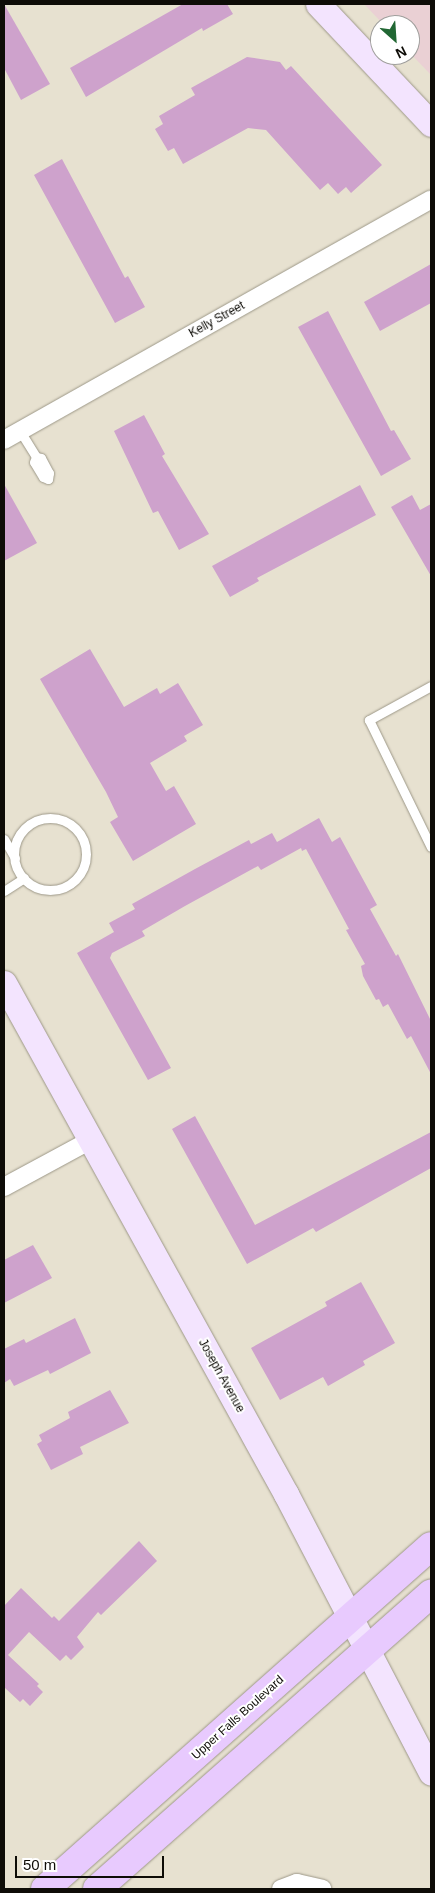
<!DOCTYPE html>
<html>
<head>
<meta charset="utf-8">
<style>
	body { margin:0 }
	#map { position:relative; width:435px; height:1893px; overflow:hidden; background:#e7e1d0; font-family:Arial,sans-serif }
	div>[style] { position:absolute }
	.education>* { inset:0; background:#ead0d4 }
	.building>* { inset:0; background:#cea2cc }
	.roads { filter:drop-shadow(0 0 1px #9d9888) drop-shadow(0 0 1px #9d9888) }
	.service>* { height:9px; margin:-4.5px; padding:0 4.5px; transform-origin:4.5px; border-radius:4.5px; background:#fff }
	.service>.ring { margin:-4.5px; padding:0; box-sizing:content-box; background:none; border:9px solid #fff; border-radius:50% }
	.minor>* { height:18px; margin:-9px; padding:0 9px; transform-origin:9px; border-radius:9px; background:#fff }
	.secondary>* { height:25px; margin:-12.5px; padding:0 12.5px; transform-origin:12.5px; border-radius:12.5px; background:#f3e4fe }
	.primary>* { height:28px; margin:-14px; padding:0 14px; transform-origin:14px; border-radius:14px; background:#e8cafe }
	span { translate:-50% -50%; white-space:nowrap; text-align:center; line-height:1.15; -webkit-text-stroke:4px #fff; paint-order:stroke }
	.street-label { font-size:12px; color:#0e0c07 }
	.frame { position:absolute; inset:0; border:5px solid #0e0c07; pointer-events:none }
	.north { position:absolute; left:370px; top:15px; width:50px; height:50px; box-sizing:border-box; background:#fff; border:1px solid #9f9e9c; border-radius:50%; rotate:154deg; font-size:14px; font-weight:700; line-height:20px; text-align:center; color:#0e0c07 }
	.north::after { content:''; display:block; margin:auto; width:18px; height:22px; background:#216733; clip-path:polygon(50% 0,100% 100%,50% 72%,0 100%) }
	.scale { position:absolute; left:15px; top:1856px; width:149px; height:22px; box-sizing:border-box; border:2px solid #0e0c07; border-top:0; padding-left:6px; font-size:15px; line-height:18px; white-space:nowrap; color:#0e0c07; -webkit-text-stroke:4px #fff; paint-order:stroke }
</style>
</head>
<body>
<div id="map">
	<div class="education">
		<div style="clip-path:polygon(364px 4px,431px 4px,431px 75px,410px 53px,410px 25px,384px 25px)"></div>
	</div>
	<div class="building">
		<div style="clip-path:polygon(4px 4px,50px 84px,21px 100px,4px 68px)"></div>
		<div style="clip-path:polygon(183px 4px,227px 4px,233px 14px,203px 31px,202px 28px,86px 97px,70px 68px)"></div>
		<div style="clip-path:polygon(247px 57px,280px 62px,286px 70px,291px 66px,382px 165px,351px 193px,346px 187px,338px 194px,328px 183px,320px 190px,266px 130px,248px 128px,183px 164px,174px 148px,168px 151px,155px 129px,163px 124px,159px 116px,195px 95px,191px 88px)"></div>
		<div style="clip-path:polygon(62px 159px,125px 278px,128px 276px,145px 307px,115px 323px,34px 175px)"></div>
		<div style="clip-path:polygon(431px 264px,431px 303px,380px 331px,364px 302px)"></div>
		<div style="clip-path:polygon(328px 311px,391px 431px,394px 430px,411px 459px,381px 476px,298px 327px)"></div>
		<div style="clip-path:polygon(144px 415px,165px 454px,162px 456px,209px 534px,179px 550px,158px 511px,153px 513px,114px 431px)"></div>
		<div style="clip-path:polygon(4px 484px,37px 543px,4px 561px)"></div>
		<div style="clip-path:polygon(360px 485px,376px 515px,257px 578px,259px 581px,230px 597px,212px 566px)"></div>
		<div style="clip-path:polygon(412px 495px,420px 510px,431px 504px,431px 576px,391px 507px)"></div>
		<div style="clip-path:polygon(90px 649px,124px 707px,157px 688px,160px 694px,178px 683px,203px 725px,184px 736px,187px 741px,150px 763px,166px 791px,174px 786px,196px 824px,133px 861px,110px 822px,118px 817px,106px 792px,40px 679px)"></div>
		<div style="clip-path:polygon(319px 818px,332px 842px,340px 837px,377px 905px,370px 909px,396px 956px,398px 954px,431px 1021px,431px 1074px,411px 1036px,407px 1039px,388px 1004px,383px 1007px,379px 999px,376px 1000px,363px 976px,361px 966px,365px 964px,346px 930px,349px 929px,306px 849px,302px 851px,301px 848px,261px 870px,258px 866px,185px 906px,142px 931px,145px 936px,112px 953px,110px 958px,171px 1068px,148px 1080px,77px 953px,114px 932px,109px 923px,135px 909px,132px 904px,195px 869px,249px 840px,251px 844px,272px 833px,277px 842px)"></div>
		<div style="clip-path:polygon(195px 1116px,255px 1225px,431px 1132px,431px 1168px,316px 1232px,313px 1228px,247px 1264px,172px 1129px)"></div>
		<div style="clip-path:polygon(33px 1245px,52px 1278px,4px 1303px,4px 1260px)"></div>
		<div style="clip-path:polygon(361px 1282px,395px 1343px,363px 1361px,365px 1365px,328px 1386px,323px 1377px,280px 1400px,251px 1348px,327px 1306px,325px 1302px)"></div>
		<div style="clip-path:polygon(75px 1318px,91px 1353px,50px 1374px,48px 1370px,14px 1386px,10px 1379px,4px 1383px,4px 1349px,24px 1339px,26px 1343px)"></div>
		<div style="clip-path:polygon(110px 1390px,129px 1423px,80px 1447px,83px 1454px,51px 1470px,37px 1444px,42px 1441px,39px 1435px,70px 1418px,68px 1412px)"></div>
		<div style="clip-path:polygon(139px 1541px,157px 1561px,101px 1615px,98px 1612px,77px 1637px,84px 1647px,71px 1660px,66px 1655px,60px 1661px,29px 1632px,8px 1655px,39px 1684px,37px 1686px,43px 1692px,30px 1706px,23px 1699px,20px 1702px,4px 1687px,4px 1606px,21px 1588px,52px 1618px,54px 1616px,59px 1621px)"></div>
	</div>
	<div class="roads">
		<div class="service">
			<div style="left:20px;top:431px;width:31px;rotate:58deg"></div>
			<div style="left:36px;top:457px;width:5px;rotate:11deg"></div>
			<div style="left:41px;top:458px;width:17px;rotate:62deg"></div>
			<div style="left:49px;top:473px;width:6px;rotate:99deg"></div>
			<div style="left:48px;top:479px;width:5px;rotate:-158deg"></div>
			<div style="left:43px;top:477px;width:17px;rotate:-121deg"></div>
			<div style="left:34px;top:462px;width:5px;rotate:-68deg"></div>
			<div style="left:431px;top:686px;width:71px;rotate:151.3deg"></div>
			<div style="left:369px;top:720px;width:141px;rotate:64deg"></div>
			<div class="ring" style="left:14px;top:818px;width:63px;height:63px"></div>
			<div style="left:4px;top:839px;width:22px;rotate:60deg"></div>
			<div style="left:4px;top:891px;width:24px;rotate:-33deg"></div>
		</div>
		<div class="minor">
			<div style="left:4px;top:440px;width:490px;rotate:-29.4deg"></div>
			<div style="left:4px;top:1187px;width:99px;rotate:-28.4deg"></div>
			<div style="left:281px;top:1889px;width:17px;rotate:-21deg"></div>
			<div style="left:297px;top:1883px;width:26px;rotate:13deg"></div>
		</div>
		<div class="secondary">
			<div style="left:318px;top:4px;width:165px;rotate:46.7deg"></div>
			<div style="left:4px;top:983px;width:584px;rotate:61.11deg"></div>
			<div style="left:286px;top:1494px;width:314px;rotate:62.5deg"></div>
		</div>
		<div class="primary">
			<div style="left:45px;top:1889px;width:516px;rotate:-41.62deg"></div>
			<div style="left:97px;top:1889px;width:446px;rotate:-41.5deg"></div>
		</div>
	</div>
	<div class="street-label">
		<span style="left:217px;top:320px;rotate:-29deg">Kelly Street</span>
		<span style="left:221px;top:1376px;rotate:61deg">Joseph Avenue</span>
		<span style="left:238px;top:1718px;rotate:-42deg">Upper Falls Boulevard</span>
	</div>
	<div class="frame"></div>
	<div class="north">N</div>
	<div class="scale">50 m</div>
</div>
</body>
</html>
